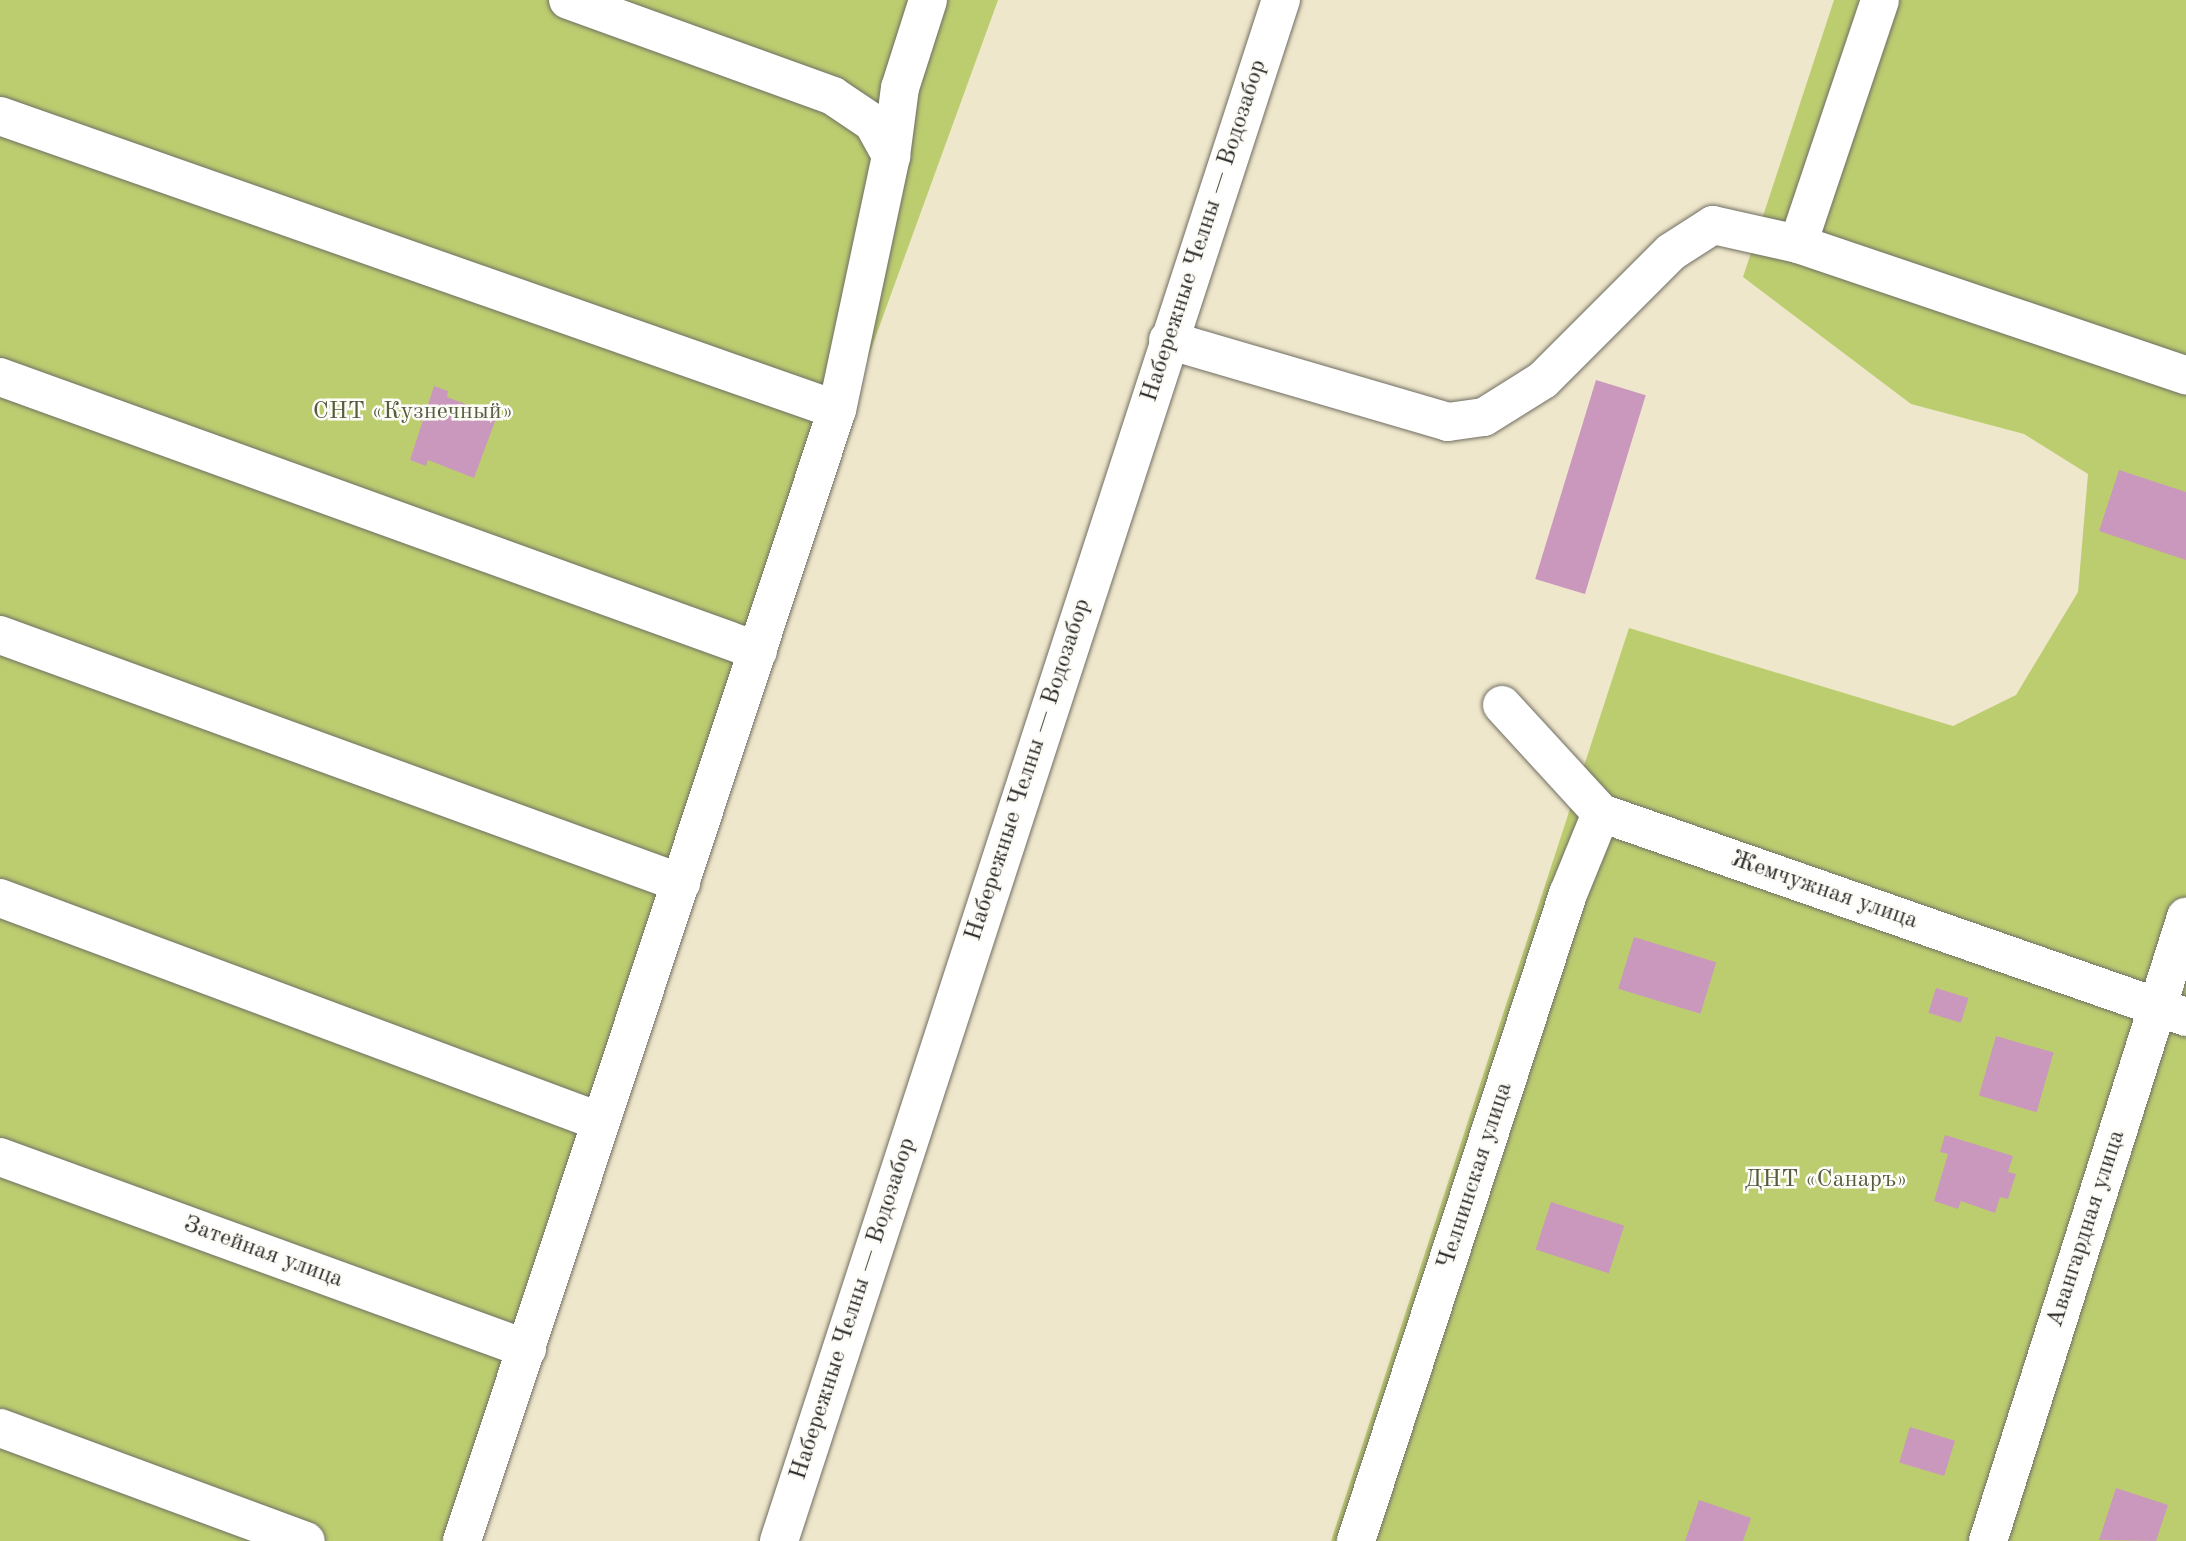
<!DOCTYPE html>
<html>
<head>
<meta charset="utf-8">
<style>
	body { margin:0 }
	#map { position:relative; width:2186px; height:1541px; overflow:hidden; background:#efe7cb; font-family:"Old Standard TT",serif }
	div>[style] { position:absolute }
	.green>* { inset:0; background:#bccd70 }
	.building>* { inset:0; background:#ca98bc; transform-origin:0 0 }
	.roads { filter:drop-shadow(0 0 2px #706d63) drop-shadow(0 0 2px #706d63) }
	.minor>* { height:38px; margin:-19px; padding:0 19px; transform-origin:19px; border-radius:19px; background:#fff }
	.major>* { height:38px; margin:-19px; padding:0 19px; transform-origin:19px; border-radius:19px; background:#fff }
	span { translate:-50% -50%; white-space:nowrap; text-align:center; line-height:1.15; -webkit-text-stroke:5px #fdfcf7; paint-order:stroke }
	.street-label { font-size:24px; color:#2b2b2b }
	.park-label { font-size:24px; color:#565c40 }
</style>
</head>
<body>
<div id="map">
	<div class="green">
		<div style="clip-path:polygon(0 0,998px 0,854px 396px,472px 1541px,0 1541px)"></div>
		<div style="clip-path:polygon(1834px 0,2186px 0,2186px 1541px,1331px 1541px,1629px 628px,1953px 726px,2016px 695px,2078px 592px,2088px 474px,2024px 434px,1911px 404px,1743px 277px)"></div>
	</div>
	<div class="building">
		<div style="left:1596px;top:380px;width:52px;height:208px;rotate:17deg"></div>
		<div style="clip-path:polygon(434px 386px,448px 391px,447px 397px,497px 416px,474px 478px,428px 460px,426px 466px,410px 460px)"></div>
		<div style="clip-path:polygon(2119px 470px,2186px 492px,2186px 560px,2099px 531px)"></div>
		<div style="left:1634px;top:937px;width:86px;height:54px;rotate:17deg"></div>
		<div style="left:1936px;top:988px;width:34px;height:26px;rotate:17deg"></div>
		<div style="left:1996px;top:1036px;width:60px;height:62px;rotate:16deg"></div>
		<div style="clip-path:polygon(1945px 1135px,2013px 1156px,2008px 1172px,2016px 1174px,2008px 1199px,2000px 1197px,1995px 1213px,1961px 1201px,1958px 1209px,1934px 1201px,1948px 1154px,1940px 1152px)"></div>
		<div style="left:1551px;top:1202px;width:77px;height:50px;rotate:18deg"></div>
		<div style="left:1910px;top:1427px;width:47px;height:37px;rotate:17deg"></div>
		<div style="clip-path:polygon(2116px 1488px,2168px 1505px,2156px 1541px,2099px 1540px)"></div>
		<div style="clip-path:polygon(1699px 1500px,1751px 1518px,1743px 1541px,1685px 1541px)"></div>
	</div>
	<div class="roads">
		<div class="minor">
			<div style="left:568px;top:0;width:282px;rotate:19.9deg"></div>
			<div style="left:833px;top:96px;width:48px;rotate:34deg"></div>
			<div style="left:873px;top:123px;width:38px;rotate:61deg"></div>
			<div style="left:0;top:116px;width:887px;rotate:19.35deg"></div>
			<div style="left:1798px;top:244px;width:257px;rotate:-71.4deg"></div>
			<div style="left:1168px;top:340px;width:292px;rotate:16.3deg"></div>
			<div style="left:1448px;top:422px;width:36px;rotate:-8deg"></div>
			<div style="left:1484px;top:417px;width:70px;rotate:-32.1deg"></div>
			<div style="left:1543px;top:380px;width:181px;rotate:-45deg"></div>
			<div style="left:1671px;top:252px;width:50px;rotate:-32.7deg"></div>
			<div style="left:1713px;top:225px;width:87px;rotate:12.6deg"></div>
			<div style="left:1798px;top:244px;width:410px;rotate:18.7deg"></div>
			<div style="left:0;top:377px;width:806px;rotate:19.87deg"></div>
			<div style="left:0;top:635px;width:725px;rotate:20.01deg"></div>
			<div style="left:1502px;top:705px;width:147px;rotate:47.5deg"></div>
			<div style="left:1601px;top:813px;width:620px;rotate:19.22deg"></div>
			<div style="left:0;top:898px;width:641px;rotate:20.44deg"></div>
			<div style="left:0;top:1157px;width:561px;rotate:20.02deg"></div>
			<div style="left:0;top:1428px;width:326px;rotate:20.3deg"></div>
			<div style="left:462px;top:1541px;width:1192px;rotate:-71.66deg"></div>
			<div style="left:837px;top:410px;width:260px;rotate:-78deg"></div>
			<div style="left:891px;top:156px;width:69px;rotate:-82.5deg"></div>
			<div style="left:900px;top:88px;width:92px;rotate:-72.3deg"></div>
			<div style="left:1356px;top:1541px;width:681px;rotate:-71.86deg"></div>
			<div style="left:1568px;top:894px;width:87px;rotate:-67.8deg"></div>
			<div style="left:1988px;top:1541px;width:655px;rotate:-72.4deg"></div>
		</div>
		<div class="major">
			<div style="left:779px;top:1541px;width:1621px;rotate:-71.96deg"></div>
		</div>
	</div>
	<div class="street-label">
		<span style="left:1205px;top:231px;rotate:-72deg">Набережные Челны — Водозабор</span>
		<span style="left:1029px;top:770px;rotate:-72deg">Набережные Челны — Водозабор</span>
		<span style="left:1824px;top:891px;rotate:19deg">Жемчужная улица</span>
		<span style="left:1476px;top:1176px;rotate:-72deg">Челнинская улица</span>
		<span style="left:2087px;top:1229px;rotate:-72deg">Авангардная улица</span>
		<span style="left:263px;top:1253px;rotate:20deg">Затейная улица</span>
		<span style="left:854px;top:1309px;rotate:-72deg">Набережные Челны — Водозабор</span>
	</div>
	<div class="park-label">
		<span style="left:413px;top:413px">СНТ «Кузнечный»</span>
		<span style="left:1826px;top:1181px">ДНТ «Санаръ»</span>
	</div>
</div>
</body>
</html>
